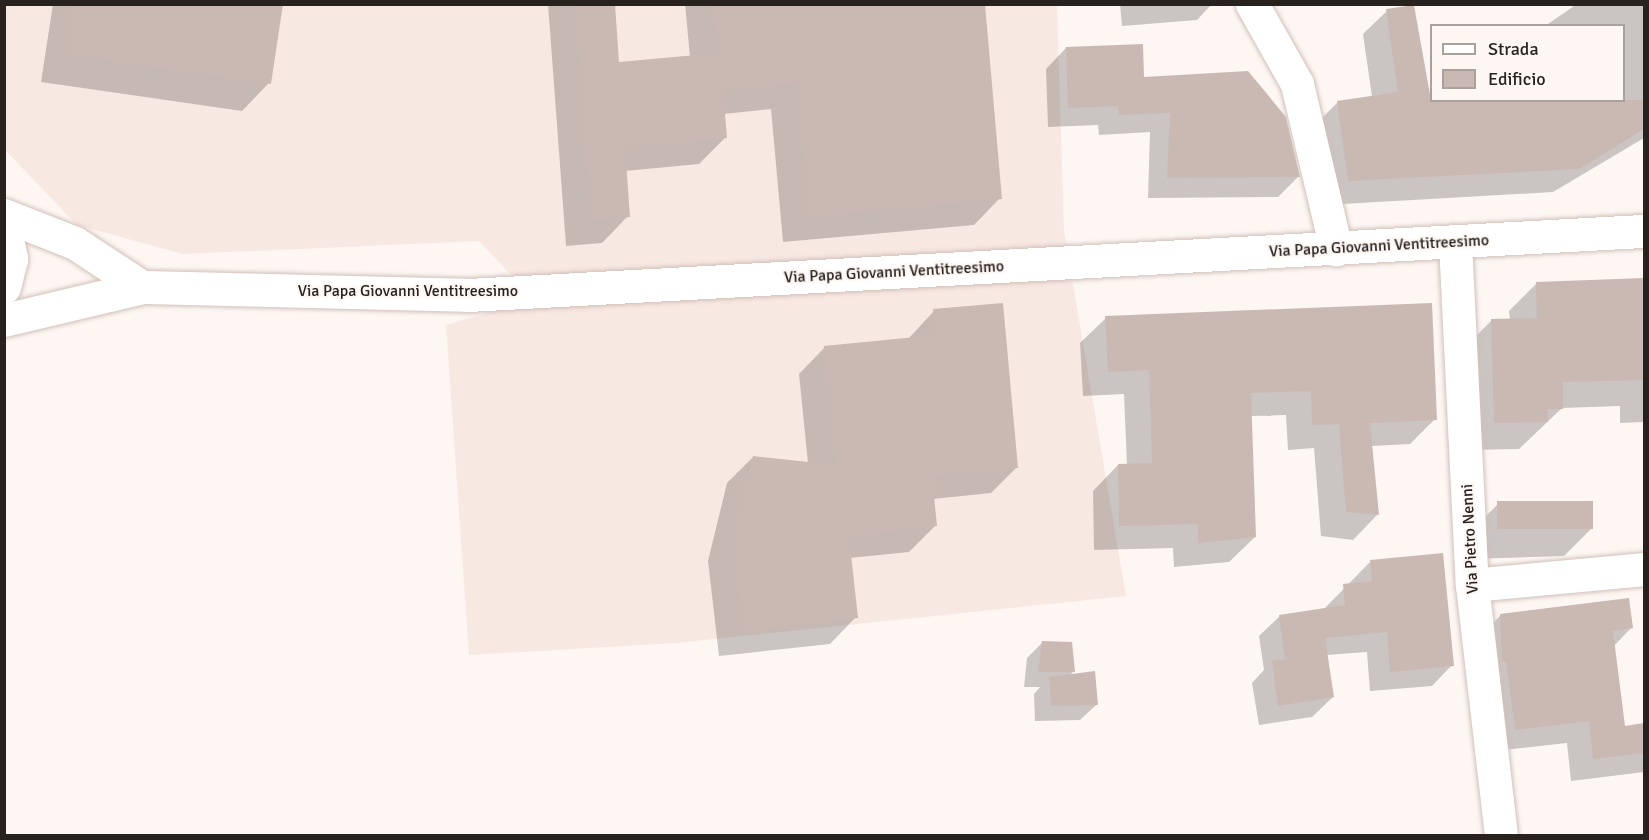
<!DOCTYPE html>
<html>
<head>
<meta charset="utf-8">
<style>
	body { margin:0 }
	#map { position:relative; width:1649px; height:840px; overflow:hidden; background:#fdf6f3; font-family:Signika,sans-serif }
	div>[style] { position:absolute }
	.built>* { inset:0; background:#f8e8e2 }
	.shadow>* { inset:0; background:#0003 }
	.building>* { inset:0; background:#cab9b3; transform-origin:0 0 }
	.roads { filter:drop-shadow(0 0 2px #d1c0b9) drop-shadow(0 0 2px #d1c0b9) }
	.minor>* { height:33px; margin:-16.5px; padding:0 16.5px; transform-origin:16.5px; border-radius:16.5px; background:#fff }
	.secondary>* { height:33px; margin:-16.5px; padding:0 16.5px; transform-origin:16.5px; border-radius:16.5px; background:#fff }
	span { translate:-50% -50%; white-space:nowrap; text-align:center; line-height:1.15; -webkit-text-stroke:4.5px #fdf6f3; paint-order:stroke }
	.street-label { font-size:16px; color:#28221f }
	.frame { position:absolute; inset:0; border:6px solid #28221f; pointer-events:none }
	.legend { position:absolute; left:1430px; top:24px; width:195px; height:78px; box-sizing:border-box; background:#fdf6f3; border:2px solid #a8a19e; margin:0; padding:8px 10px; list-style:none; font-size:18px; color:#28221f }
	.legend li { display:flex; align-items:center; gap:12px; height:30px }
	.legend b { width:30px; border:2px solid #a8a19e }
</style>
</head>
<body>
<div id="map">
	<div class="built">
		<div style="clip-path:polygon(5px 5px,1057px 5px,1064px 231px,1126px 596px,676px 643px,469px 655px,446px 325px,534px 299px,479px 241px,183px 254px,77px 225px,5px 150px)"></div>
	</div>
	<div class="shadow">
		<div style="clip-path:polygon(53px 4px,281px 4px,269px 83px,242px 111px,41px 82px)"></div>
		<div style="clip-path:polygon(548px 4px,613px 4px,618px 63px,690px 57px,685px 4px,984px 4px,1000px 198px,974px 225px,783px 242px,771px 109px,724px 114px,725px 138px,699px 164px,625px 171px,628px 216px,602px 243px,566px 246px)"></div>
		<div style="clip-path:polygon(1120px 4px,1212px 4px,1197px 20px,1122px 26px)"></div>
		<div style="clip-path:polygon(1577px 4px,1644px 4px,1644px 138px,1553px 192px,1325px 205px,1314px 126px,1338px 102px,1372px 97px,1363px 34px,1387px 11px,1432px 100px,1624px 100px,1624px 26px,1545px 26px)"></div>
		<div style="clip-path:polygon(1066px 48px,1143px 78px,1298px 177px,1278px 197px,1148px 198px,1150px 132px,1099px 135px,1098px 125px,1048px 127px,1046px 69px)"></div>
		<div style="clip-path:polygon(1644px 280px,1644px 422px,1620px 423px,1620px 406px,1562px 408px,1519px 449px,1467px 450px,1464px 348px,1492px 320px,1510px 320px,1509px 311px,1537px 283px)"></div>
		<div style="clip-path:polygon(934px 311px,1017px 467px,991px 493px,933px 499px,935px 526px,909px 552px,850px 558px,856px 617px,830px 644px,719px 656px,708px 561px,727px 483px,753px 457px,808px 463px,799px 374px,825px 347px,908px 339px)"></div>
		<div style="clip-path:polygon(1106px 318px,1435px 419px,1410px 444px,1371px 446px,1377px 515px,1353px 540px,1321px 536px,1314px 448px,1288px 450px,1286px 415px,1251px 416px,1255px 537px,1229px 562px,1174px 567px,1173px 548px,1094px 550px,1093px 491px,1118px 465px,1127px 465px,1124px 394px,1083px 396px,1080px 343px)"></div>
		<div style="clip-path:polygon(1497px 505px,1592px 528px,1564px 556px,1471px 559px,1470px 532px)"></div>
		<div style="clip-path:polygon(1371px 561px,1452px 665px,1432px 686px,1370px 691px,1367px 652px,1326px 655px,1333px 697px,1312px 717px,1259px 725px,1252px 683px,1264px 670px,1259px 636px,1280px 616px,1324px 609px)"></div>
		<div style="clip-path:polygon(1501px 615px,1632px 627px,1614px 646px,1624px 727px,1644px 725px,1644px 772px,1571px 781px,1567px 743px,1493px 751px,1479px 637px)"></div>
		<div style="clip-path:polygon(1042px 643px,1074px 671px,1069px 676px,1096px 705px,1080px 720px,1035px 721px,1034px 694px,1040px 687px,1024px 687px,1027px 658px)"></div>
	</div>
	<div class="building">
		<div style="clip-path:polygon(75px 4px,283px 4px,271px 84px,68px 54px)"></div>
		<div style="clip-path:polygon(576px 4px,615px 4px,619px 62px,718px 53px,714px 4px,985px 4px,1002px 199px,809px 216px,798px 83px,723px 90px,727px 138px,625px 147px,630px 217px,592px 220px)"></div>
		<div style="clip-path:polygon(1414px 5px,1431px 100px,1644px 100px,1644px 129px,1579px 169px,1348px 181px,1337px 101px,1398px 92px,1386px 9px)"></div>
		<div style="clip-path:polygon(1143px 44px,1144px 77px,1248px 71px,1286px 117px,1300px 177px,1167px 178px,1170px 113px,1119px 115px,1118px 106px,1068px 108px,1066px 47px)"></div>
		<div style="clip-path:polygon(1644px 278px,1644px 380px,1563px 382px,1563px 409px,1547px 409px,1548px 422px,1494px 423px,1491px 319px,1537px 318px,1536px 282px)"></div>
		<div style="clip-path:polygon(1003px 303px,1018px 468px,932px 476px,937px 526px,849px 536px,858px 618px,744px 631px,734px 534px,753px 456px,837px 465px,824px 346px,936px 335px,933px 309px)"></div>
		<div style="clip-path:polygon(1432px 303px,1437px 420px,1370px 423px,1379px 515px,1346px 512px,1339px 424px,1312px 425px,1311px 391px,1251px 393px,1256px 537px,1198px 543px,1198px 524px,1119px 526px,1118px 464px,1152px 463px,1149px 370px,1108px 372px,1105px 316px)"></div>
		<div style="left:1593px;top:501px;width:28px;height:96px;rotate:90deg"></div>
		<div style="clip-path:polygon(1443px 553px,1454px 666px,1390px 672px,1387px 632px,1325px 638px,1334px 697px,1278px 706px,1272px 661px,1285px 659px,1279px 615px,1345px 605px,1343px 584px,1372px 581px,1370px 560px)"></div>
		<div style="clip-path:polygon(1629px 598px,1633px 628px,1613px 631px,1625px 726px,1644px 723px,1644px 753px,1593px 759px,1589px 721px,1515px 730px,1506px 661px,1502px 662px,1500px 614px)"></div>
		<div style="clip-path:polygon(1042px 641px,1072px 642px,1075px 672px,1038px 672px)"></div>
		<div style="clip-path:polygon(1095px 671px,1098px 705px,1051px 706px,1049px 677px)"></div>
	</div>
	<div class="roads">
		<div class="minor">
			<div style="left:1252px;top:4px;width:92px;rotate:60.6deg"></div>
			<div style="left:1297px;top:84px;width:170px;rotate:76.7deg"></div>
			<div style="left:1455px;top:242px;width:343px;rotate:87.2deg"></div>
			<div style="left:1472px;top:585px;width:253px;rotate:83.4deg"></div>
			<div style="left:1472px;top:585px;width:173px;rotate:-5.3deg"></div>
		</div>
		<div class="secondary">
			<div style="left:4px;top:215px;width:76px;rotate:21.5deg"></div>
			<div style="left:75px;top:243px;width:80px;rotate:33.3deg"></div>
			<div style="left:4px;top:225px;width:35px;rotate:78deg"></div>
			<div style="left:11px;top:259px;width:29px;rotate:104deg"></div>
			<div style="left:4px;top:320px;width:142px;rotate:-13.4deg"></div>
			<div style="left:142px;top:287px;width:326px;rotate:1.4deg"></div>
			<div style="left:468px;top:295px;width:1178px;rotate:-3.12deg"></div>
		</div>
	</div>
	<div class="street-label">
		<span style="left:1379px;top:246px;rotate:-3deg">Via Papa Giovanni Ventitreesimo</span>
		<span style="left:894px;top:272px;rotate:-3deg">Via Papa Giovanni Ventitreesimo</span>
		<span style="left:408px;top:291px">Via Papa Giovanni Ventitreesimo</span>
		<span style="left:1470px;top:539px;rotate:-93deg">Via Pietro Nenni</span>
	</div>
	<div class="frame"></div>
	<ul class="legend">
	<li><b style="height:8px;background:#fff"></b>Strada</li>
	<li><b style="height:16px;background:#cab9b3"></b>Edificio</li>
	</ul>
</div>
</body>
</html>
